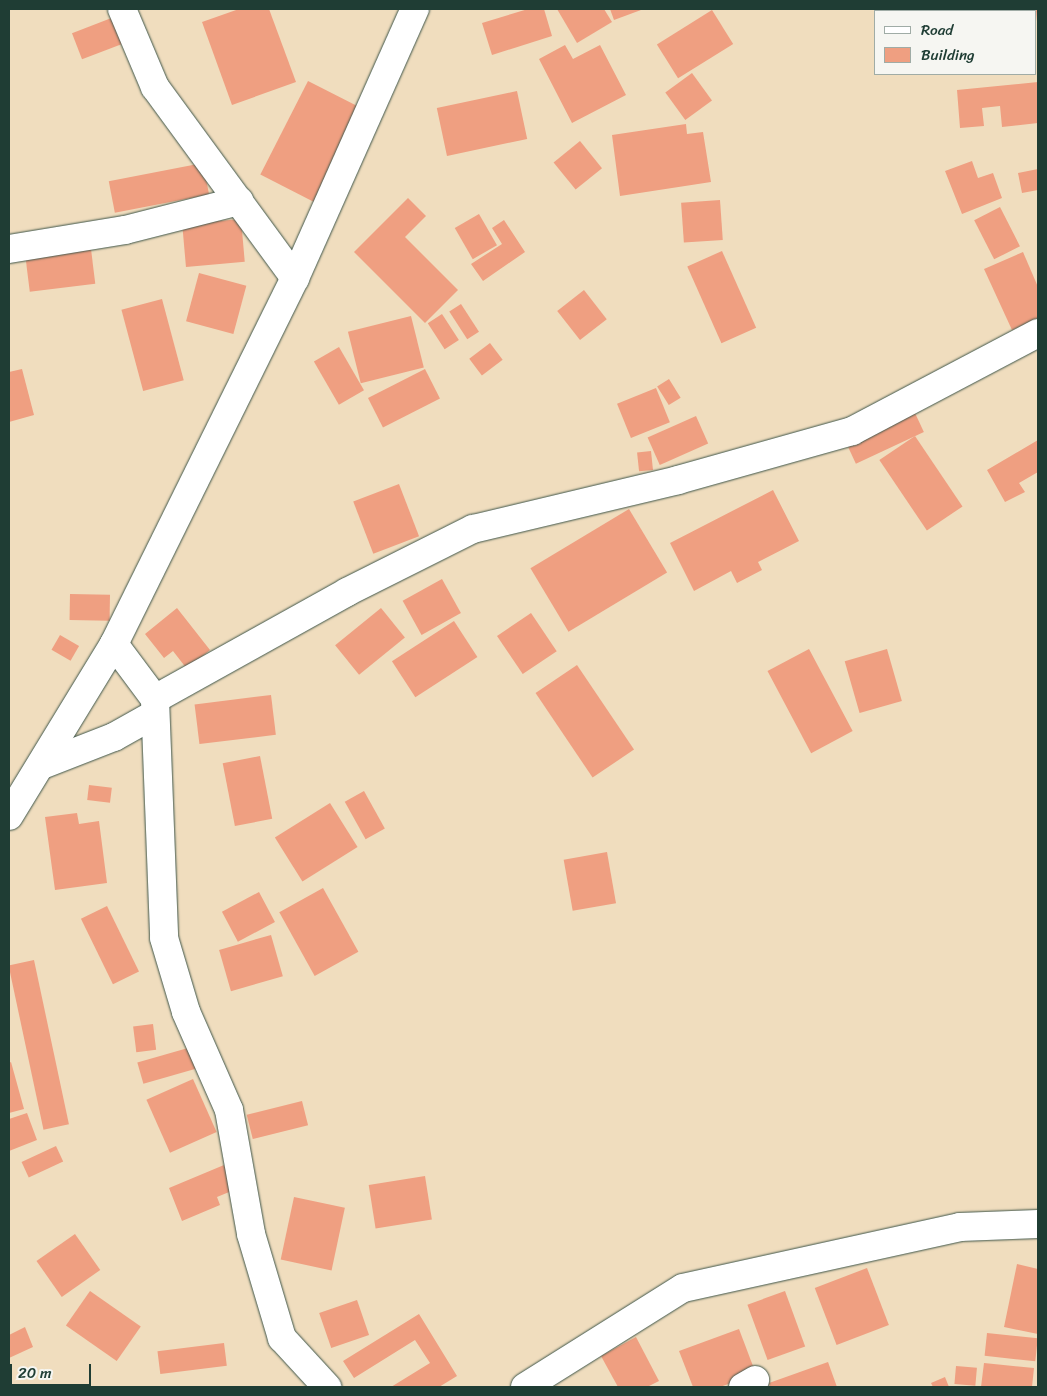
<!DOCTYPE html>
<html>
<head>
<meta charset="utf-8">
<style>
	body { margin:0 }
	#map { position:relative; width:1047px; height:1396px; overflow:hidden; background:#f0ddbe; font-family:Sriracha,sans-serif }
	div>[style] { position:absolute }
	.building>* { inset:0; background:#ef9f81; transform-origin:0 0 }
	.roads { filter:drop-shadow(0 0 1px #3e5549) drop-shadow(0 0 1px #3e5549) }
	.minor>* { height:28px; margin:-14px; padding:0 14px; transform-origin:14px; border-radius:14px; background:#fff }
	span { translate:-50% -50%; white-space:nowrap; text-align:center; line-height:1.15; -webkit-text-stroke:5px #f6f6f2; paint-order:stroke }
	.frame { position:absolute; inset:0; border:10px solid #1f3d34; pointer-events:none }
	.legend { position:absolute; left:874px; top:10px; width:162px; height:65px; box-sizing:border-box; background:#f6f6f2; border:1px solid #a0aca6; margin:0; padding:6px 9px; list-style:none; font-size:15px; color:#1f3d34 }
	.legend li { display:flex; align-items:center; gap:10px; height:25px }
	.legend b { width:25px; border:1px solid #a0aca6 }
	.scale { position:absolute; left:10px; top:1364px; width:81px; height:22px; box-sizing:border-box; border:2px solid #1f3d34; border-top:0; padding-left:6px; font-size:15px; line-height:18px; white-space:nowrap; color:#1f3d34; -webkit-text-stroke:4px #f6f6f2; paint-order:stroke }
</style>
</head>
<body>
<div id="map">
	<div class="building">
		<div style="clip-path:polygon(239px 9px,269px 9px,296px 82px,232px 105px,202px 22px)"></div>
		<div style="clip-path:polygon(528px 9px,544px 9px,552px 36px,492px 55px,482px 23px)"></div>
		<div style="clip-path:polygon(557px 9px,604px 9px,612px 22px,577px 43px)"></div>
		<div style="clip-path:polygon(610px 9px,640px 9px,641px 10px,614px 20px)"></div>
		<div style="left:934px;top:9px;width:37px;height:2px"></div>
		<div style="clip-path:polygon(1027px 9px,1038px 9px,1038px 32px,1036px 11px)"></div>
		<div style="left:712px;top:10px;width:40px;height:65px;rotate:58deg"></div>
		<div style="left:114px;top:17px;width:28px;height:45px;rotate:69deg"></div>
		<div style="clip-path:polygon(565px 45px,573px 59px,600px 45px,626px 95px,572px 123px,539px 59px)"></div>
		<div style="left:692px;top:73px;width:34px;height:33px;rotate:54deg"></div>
		<div style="left:308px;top:81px;width:63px;height:105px;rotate:27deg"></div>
		<div style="clip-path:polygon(1038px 82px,1038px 123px,1002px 127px,1000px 106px,982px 108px,984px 126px,960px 128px,957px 90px)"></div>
		<div style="left:517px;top:91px;width:49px;height:82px;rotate:78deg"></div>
		<div style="clip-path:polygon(686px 124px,687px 134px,703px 132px,711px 182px,620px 196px,612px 135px)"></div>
		<div style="left:580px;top:141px;width:35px;height:34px;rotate:51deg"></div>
		<div style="clip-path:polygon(972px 161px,978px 178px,993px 173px,1002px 198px,962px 214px,945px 171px)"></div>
		<div style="left:203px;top:163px;width:32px;height:96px;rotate:79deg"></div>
		<div style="clip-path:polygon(1038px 169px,1038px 190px,1022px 193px,1018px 173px)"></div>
		<div style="clip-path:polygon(408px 198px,426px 216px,405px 237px,458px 290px,425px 323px,354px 252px)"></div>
		<div style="left:720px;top:200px;width:40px;height:39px;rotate:86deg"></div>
		<div style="left:1000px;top:207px;width:44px;height:29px;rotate:63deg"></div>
		<div style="left:479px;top:214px;width:36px;height:28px;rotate:60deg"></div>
		<div style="left:241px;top:219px;width:43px;height:59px;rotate:85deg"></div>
		<div style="clip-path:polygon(504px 220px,525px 252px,483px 281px,471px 264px,502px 244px,492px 228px)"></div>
		<div style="left:91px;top:249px;width:35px;height:66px;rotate:83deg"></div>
		<div style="left:722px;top:251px;width:84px;height:38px;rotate:66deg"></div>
		<div style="clip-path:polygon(1023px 252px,1038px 287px,1038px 318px,1012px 330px,984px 269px)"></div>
		<div style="left:199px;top:273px;width:49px;height:50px;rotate:15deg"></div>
		<div style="left:584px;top:290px;width:37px;height:34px;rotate:52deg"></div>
		<div style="left:162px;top:299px;width:84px;height:42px;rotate:75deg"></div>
		<div style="left:461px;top:304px;width:33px;height:14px;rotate:57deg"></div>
		<div style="left:442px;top:314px;width:31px;height:17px;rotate:57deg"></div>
		<div style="left:411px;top:316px;width:53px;height:65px;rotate:76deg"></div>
		<div style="left:490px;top:343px;width:21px;height:26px;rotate:53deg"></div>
		<div style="left:339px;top:347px;width:50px;height:29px;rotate:60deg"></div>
		<div style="clip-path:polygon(22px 369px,34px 415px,9px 422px,9px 372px)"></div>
		<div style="left:425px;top:369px;width:33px;height:64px;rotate:63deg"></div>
		<div style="left:669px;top:379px;width:22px;height:14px;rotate:58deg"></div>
		<div style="left:656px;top:388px;width:37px;height:42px;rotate:68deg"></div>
		<div style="left:915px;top:413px;width:21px;height:75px;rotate:65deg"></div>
		<div style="left:696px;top:416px;width:30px;height:53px;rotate:66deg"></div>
		<div style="left:915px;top:436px;width:85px;height:43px;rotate:56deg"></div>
		<div style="clip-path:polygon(1038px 440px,1038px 472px,1019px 483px,1025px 492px,1005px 502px,987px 470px)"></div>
		<div style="left:651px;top:451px;width:19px;height:14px;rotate:84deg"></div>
		<div style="left:399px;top:484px;width:56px;height:49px;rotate:69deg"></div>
		<div style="clip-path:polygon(773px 490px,799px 541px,758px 562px,762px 570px,737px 583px,731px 571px,694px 591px,670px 543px)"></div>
		<div style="left:629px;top:509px;width:74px;height:115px;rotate:59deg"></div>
		<div style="left:442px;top:579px;width:39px;height:45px;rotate:61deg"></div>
		<div style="left:70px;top:594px;width:40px;height:26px;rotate:1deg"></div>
		<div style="clip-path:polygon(177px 608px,210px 650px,187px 669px,173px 651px,164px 658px,145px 634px)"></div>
		<div style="left:381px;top:608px;width:38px;height:59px;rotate:51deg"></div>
		<div style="left:531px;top:613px;width:46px;height:41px;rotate:56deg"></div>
		<div style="left:454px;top:621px;width:43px;height:74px;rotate:57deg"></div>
		<div style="left:60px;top:635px;width:22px;height:17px;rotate:30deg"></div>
		<div style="left:809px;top:649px;width:93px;height:47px;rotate:62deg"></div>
		<div style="left:887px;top:649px;width:54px;height:44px;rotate:74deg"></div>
		<div style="left:577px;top:665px;width:102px;height:50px;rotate:56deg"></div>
		<div style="left:271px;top:695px;width:40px;height:77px;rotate:83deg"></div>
		<div style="left:260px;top:756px;width:64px;height:38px;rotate:79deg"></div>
		<div style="left:89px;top:785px;width:23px;height:15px;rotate:7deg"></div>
		<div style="left:364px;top:791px;width:43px;height:22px;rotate:61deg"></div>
		<div style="left:330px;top:803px;width:52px;height:65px;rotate:58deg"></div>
		<div style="clip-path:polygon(77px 813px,79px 824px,99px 821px,107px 883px,55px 890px,45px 817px)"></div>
		<div style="left:607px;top:852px;width:52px;height:44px;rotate:80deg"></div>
		<div style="left:323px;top:888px;width:73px;height:50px;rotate:61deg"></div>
		<div style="left:259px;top:892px;width:34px;height:42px;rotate:62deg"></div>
		<div style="left:107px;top:906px;width:73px;height:29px;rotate:64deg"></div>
		<div style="left:271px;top:935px;width:43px;height:54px;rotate:74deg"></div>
		<div style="left:34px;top:960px;width:168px;height:26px;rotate:78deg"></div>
		<div style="left:153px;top:1024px;width:26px;height:20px;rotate:83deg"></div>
		<div style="left:195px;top:1046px;width:22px;height:60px;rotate:74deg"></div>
		<div style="clip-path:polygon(11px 1062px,24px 1109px,9px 1113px,9px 1063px)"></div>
		<div style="left:193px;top:1079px;width:58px;height:51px;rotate:66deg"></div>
		<div style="left:302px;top:1101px;width:25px;height:57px;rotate:76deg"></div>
		<div style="clip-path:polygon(27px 1113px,37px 1140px,9px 1151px,9px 1119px)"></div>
		<div style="left:56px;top:1146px;width:17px;height:38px;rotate:65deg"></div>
		<div style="clip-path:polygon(224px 1165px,234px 1190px,217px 1197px,220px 1205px,182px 1221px,169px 1188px)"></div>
		<div style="left:425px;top:1176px;width:44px;height:57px;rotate:81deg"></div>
		<div style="left:294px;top:1197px;width:52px;height:64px;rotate:12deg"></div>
		<div style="left:75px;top:1234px;width:44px;height:47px;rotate:55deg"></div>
		<div style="clip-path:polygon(1017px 1264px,1038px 1269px,1038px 1334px,1004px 1327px)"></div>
		<div style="left:867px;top:1268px;width:61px;height:56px;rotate:69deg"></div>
		<div style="left:90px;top:1291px;width:62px;height:42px;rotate:35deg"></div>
		<div style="left:785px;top:1291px;width:59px;height:40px;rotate:70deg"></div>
		<div style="left:357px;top:1300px;width:37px;height:40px;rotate:71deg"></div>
		<div style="clip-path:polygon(419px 1314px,457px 1376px,439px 1387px,391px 1387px,430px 1363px,415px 1340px,354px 1378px,343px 1361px)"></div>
		<div style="clip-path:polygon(25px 1327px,33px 1347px,9px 1358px,9px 1335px)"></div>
		<div style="clip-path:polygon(739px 1329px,756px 1374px,720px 1387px,693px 1387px,679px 1351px)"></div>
		<div style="left:987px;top:1333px;width:51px;height:23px;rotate:6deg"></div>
		<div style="clip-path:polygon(636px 1337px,659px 1381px,647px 1387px,618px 1387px,601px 1356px)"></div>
		<div style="left:224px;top:1343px;width:23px;height:67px;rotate:83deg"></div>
		<div style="clip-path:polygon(828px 1362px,837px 1387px,770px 1387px,769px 1383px)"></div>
		<div style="clip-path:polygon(984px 1363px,1034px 1368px,1032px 1387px,981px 1387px)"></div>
		<div style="left:956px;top:1366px;width:21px;height:18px;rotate:5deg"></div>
		<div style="clip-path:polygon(945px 1377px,949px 1387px,933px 1387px,931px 1383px)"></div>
	</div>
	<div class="roads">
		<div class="minor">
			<div style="left:122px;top:9px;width:85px;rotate:67.1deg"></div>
			<div style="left:155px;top:87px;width:237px;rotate:53.8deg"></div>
			<div style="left:9px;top:249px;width:118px;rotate:-9.3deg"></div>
			<div style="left:125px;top:230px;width:118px;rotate:-14.3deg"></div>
			<div style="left:114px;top:644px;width:69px;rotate:53.3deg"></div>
			<div style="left:155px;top:699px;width:239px;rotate:87.8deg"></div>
			<div style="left:164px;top:938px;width:77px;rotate:73.4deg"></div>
			<div style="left:186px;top:1012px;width:107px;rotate:66.3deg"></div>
			<div style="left:229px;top:1110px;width:126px;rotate:79.9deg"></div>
			<div style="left:251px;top:1234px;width:109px;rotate:73.4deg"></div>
			<div style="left:282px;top:1338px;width:67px;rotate:47.4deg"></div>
			<div style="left:155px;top:699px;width:220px;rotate:-29.1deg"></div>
			<div style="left:347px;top:592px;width:141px;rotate:-26.6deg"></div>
			<div style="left:473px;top:529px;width:211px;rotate:-13.4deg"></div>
			<div style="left:678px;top:480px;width:181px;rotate:-15.7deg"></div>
			<div style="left:852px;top:431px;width:210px;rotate:-27.8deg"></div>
			<div style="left:42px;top:765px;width:77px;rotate:-21.3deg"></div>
			<div style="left:114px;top:737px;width:47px;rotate:-29.3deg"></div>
			<div style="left:9px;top:816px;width:202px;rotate:-58.6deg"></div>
			<div style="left:114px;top:644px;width:408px;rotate:-63.7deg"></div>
			<div style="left:295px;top:278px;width:295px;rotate:-66deg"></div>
			<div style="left:525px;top:1387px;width:186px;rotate:-32.1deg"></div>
			<div style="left:683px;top:1288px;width:284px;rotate:-12.4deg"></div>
			<div style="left:960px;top:1227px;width:78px;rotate:-2.2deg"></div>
			<div style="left:743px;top:1387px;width:14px;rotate:-30deg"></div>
		</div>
	</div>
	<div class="frame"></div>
	<ul class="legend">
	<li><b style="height:6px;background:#fff"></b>Road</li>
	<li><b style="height:14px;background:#ef9f81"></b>Building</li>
	</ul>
	<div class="scale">20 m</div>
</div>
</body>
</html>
